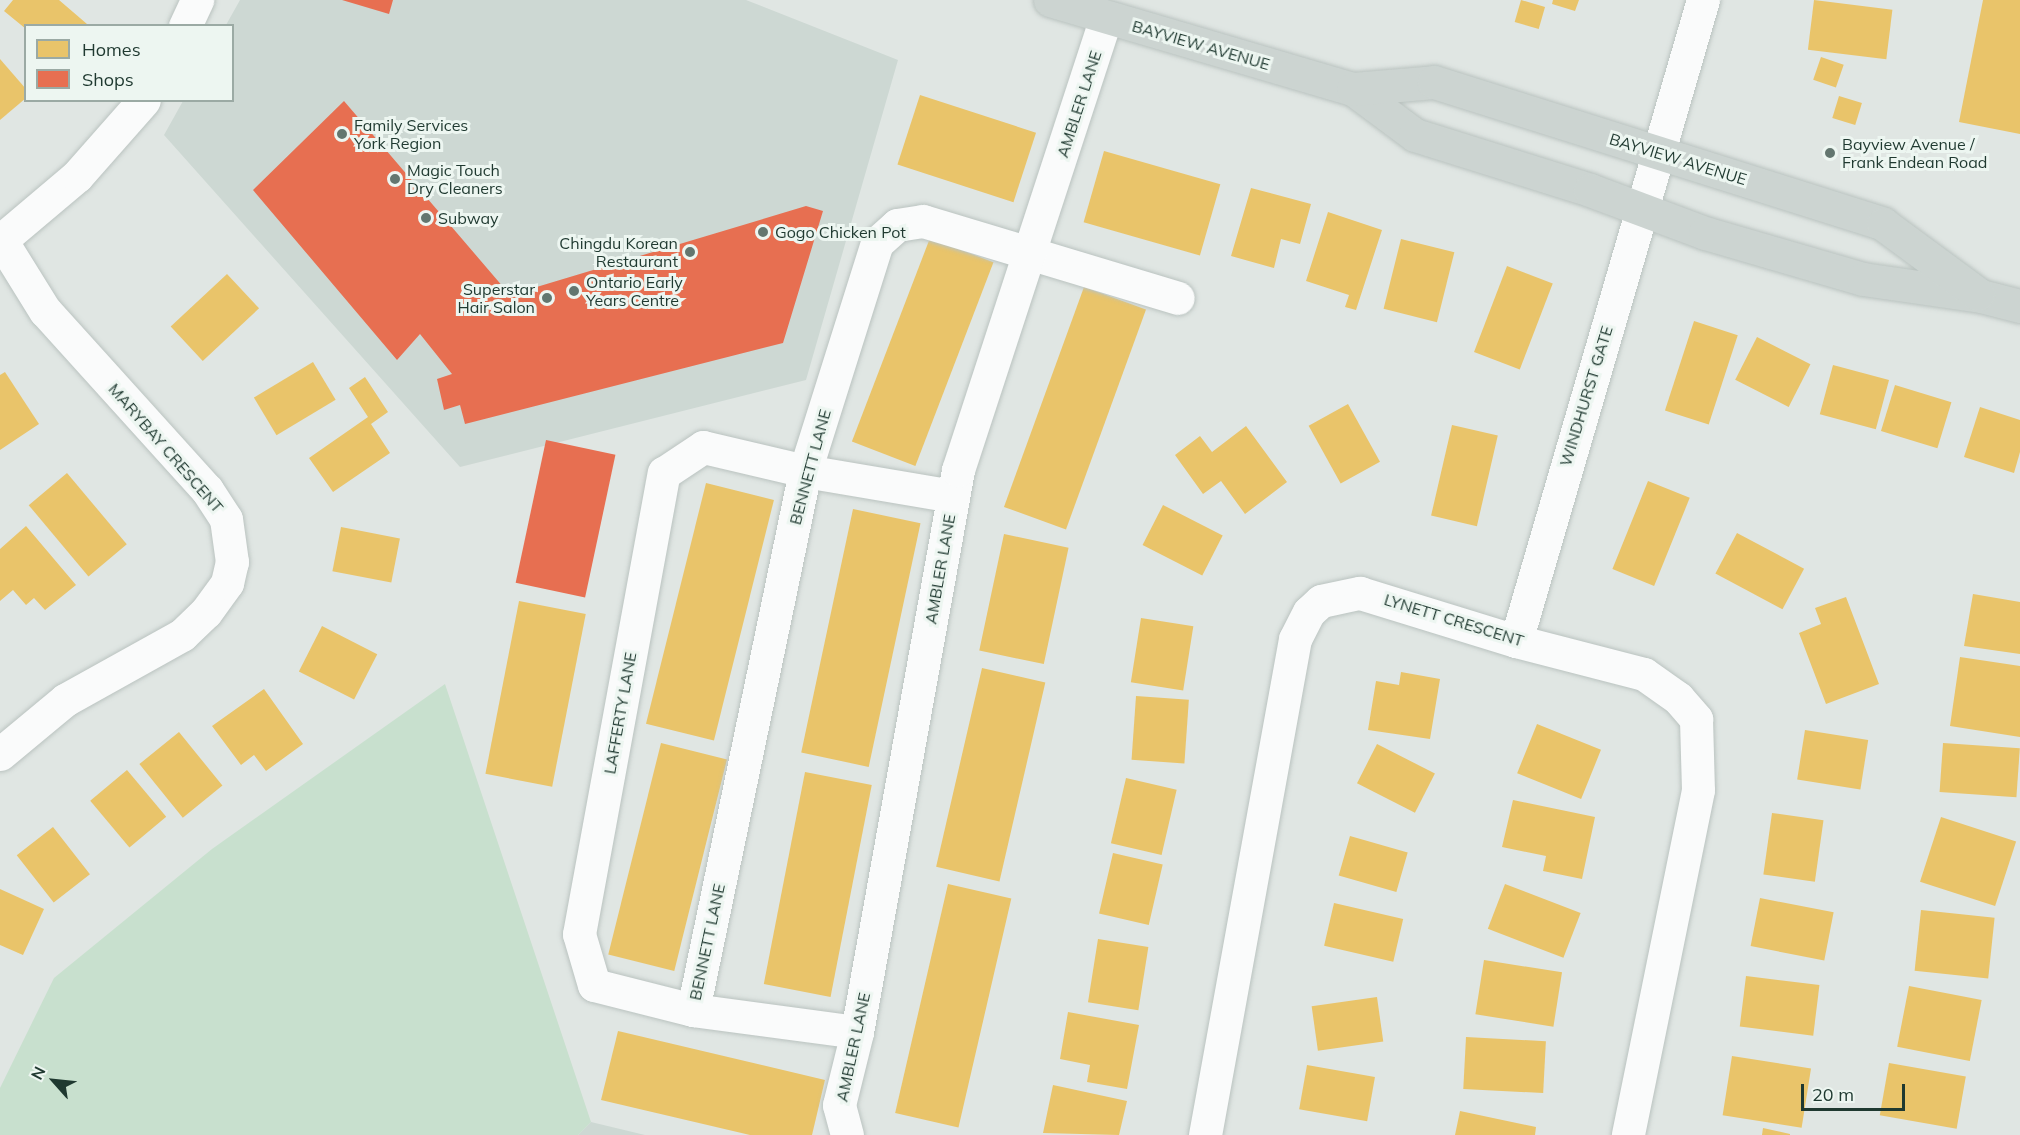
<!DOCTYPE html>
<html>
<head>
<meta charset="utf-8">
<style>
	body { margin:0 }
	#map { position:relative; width:2020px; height:1135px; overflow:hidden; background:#e0e6e3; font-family:Mulish,sans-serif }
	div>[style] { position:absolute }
	.built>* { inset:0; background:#cdd8d3 }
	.green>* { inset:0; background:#c8e0ce }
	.homes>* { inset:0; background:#e9c46a; transform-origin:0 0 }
	.shops>* { inset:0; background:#e76f51; transform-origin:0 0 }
	.roads { filter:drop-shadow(0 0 2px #bac3c0) drop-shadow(0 0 2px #bac3c0) }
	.minor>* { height:33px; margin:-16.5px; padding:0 16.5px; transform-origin:16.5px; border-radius:16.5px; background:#fafbfb }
	.major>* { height:33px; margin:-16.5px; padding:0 16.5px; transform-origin:16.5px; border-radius:16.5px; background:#ccd4d1 }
	.dots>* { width:16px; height:16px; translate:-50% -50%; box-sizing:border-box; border:3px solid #edf6f1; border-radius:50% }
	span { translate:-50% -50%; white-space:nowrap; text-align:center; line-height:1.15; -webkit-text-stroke:6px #edf6f1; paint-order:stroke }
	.street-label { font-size:16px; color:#1f3930 }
	.poi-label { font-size:16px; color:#1f3930 }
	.left { translate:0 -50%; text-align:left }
	.right { translate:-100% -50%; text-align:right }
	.legend { position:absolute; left:24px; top:24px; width:210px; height:78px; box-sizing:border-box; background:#edf6f1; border:2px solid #9baaa4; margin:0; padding:8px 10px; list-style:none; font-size:18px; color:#1f3930 }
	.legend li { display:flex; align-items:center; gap:12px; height:30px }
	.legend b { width:30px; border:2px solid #9baaa4 }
	.north { position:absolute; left:24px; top:1051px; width:60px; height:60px; -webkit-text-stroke:4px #edf6f1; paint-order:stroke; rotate:297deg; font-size:16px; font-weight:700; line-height:24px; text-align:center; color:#1f3930 }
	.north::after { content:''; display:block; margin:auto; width:21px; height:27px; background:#1f3930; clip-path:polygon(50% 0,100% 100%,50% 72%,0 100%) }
	.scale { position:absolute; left:1801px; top:1084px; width:104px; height:27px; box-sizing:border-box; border:3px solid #1f3930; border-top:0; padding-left:8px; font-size:18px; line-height:21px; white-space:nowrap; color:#1f3930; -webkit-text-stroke:4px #edf6f1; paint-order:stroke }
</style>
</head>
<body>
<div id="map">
	<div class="built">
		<div style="clip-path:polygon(240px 0,746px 0,898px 60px,806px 380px,460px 467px,164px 135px,183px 101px,232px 100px,232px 26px,226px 25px)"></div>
		<div style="clip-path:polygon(591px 1122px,645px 1135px,578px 1135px)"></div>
	</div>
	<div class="green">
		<div style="clip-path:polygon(445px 684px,591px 1122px,578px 1135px,0 1135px,0 1088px,54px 978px,212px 849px)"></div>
	</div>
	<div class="homes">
		<div style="clip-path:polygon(13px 0,59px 0,87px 24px,26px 26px,26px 29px,4px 11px)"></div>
		<div style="left:1521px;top:0;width:25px;height:23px;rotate:16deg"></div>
		<div style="clip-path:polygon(1553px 0,1579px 0,1575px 11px,1552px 4px)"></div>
		<div style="left:1814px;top:0;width:79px;height:50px;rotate:7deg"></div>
		<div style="clip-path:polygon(1983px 0,2020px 0,2020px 134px,1959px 122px)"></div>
		<div style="left:1821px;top:57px;width:24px;height:24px;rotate:19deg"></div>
		<div style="clip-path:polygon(0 59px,26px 89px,26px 98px,0 120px)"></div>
		<div style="left:920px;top:95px;width:122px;height:73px;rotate:18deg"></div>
		<div style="left:1839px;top:96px;width:24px;height:23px;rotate:17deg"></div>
		<div style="left:1104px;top:151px;width:121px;height:74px;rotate:16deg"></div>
		<div style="clip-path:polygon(1251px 188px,1311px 204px,1300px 244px,1281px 239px,1274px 268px,1231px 256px)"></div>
		<div style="clip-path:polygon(1328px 212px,1382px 230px,1356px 310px,1345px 307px,1349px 295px,1306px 281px)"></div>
		<div style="left:930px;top:238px;width:68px;height:218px;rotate:21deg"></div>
		<div style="left:1401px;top:239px;width:55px;height:72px;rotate:14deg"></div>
		<div style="left:1507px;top:266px;width:49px;height:92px;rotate:21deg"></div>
		<div style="left:227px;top:274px;width:47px;height:77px;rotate:47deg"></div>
		<div style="left:1084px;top:287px;width:66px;height:234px;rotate:20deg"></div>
		<div style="left:1694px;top:321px;width:46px;height:94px;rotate:18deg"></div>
		<div style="left:1757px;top:337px;width:60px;height:48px;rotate:27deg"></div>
		<div style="left:313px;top:362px;width:44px;height:69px;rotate:59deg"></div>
		<div style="left:1833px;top:365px;width:58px;height:51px;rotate:15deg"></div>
		<div style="clip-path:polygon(5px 372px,39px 424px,0 450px,0 375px)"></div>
		<div style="clip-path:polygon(365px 377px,388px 412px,371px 424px,390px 453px,333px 492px,309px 458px,368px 417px,349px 388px)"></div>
		<div style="left:1895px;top:385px;width:59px;height:48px;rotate:17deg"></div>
		<div style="left:1348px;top:404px;width:66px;height:45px;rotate:61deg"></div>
		<div style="clip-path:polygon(1980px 407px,2020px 420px,2020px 452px,2014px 473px,1964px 457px)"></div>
		<div style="left:1452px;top:425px;width:47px;height:93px;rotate:13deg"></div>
		<div style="clip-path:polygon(1246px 426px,1287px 482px,1245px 514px,1221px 481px,1203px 494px,1175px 455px,1200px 436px,1212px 452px)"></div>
		<div style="left:67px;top:473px;width:93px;height:50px;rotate:50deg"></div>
		<div style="left:1648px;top:481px;width:45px;height:95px;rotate:22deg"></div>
		<div style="left:706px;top:483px;width:70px;height:248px;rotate:14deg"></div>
		<div style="left:1163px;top:505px;width:67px;height:45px;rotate:27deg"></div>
		<div style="left:853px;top:509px;width:69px;height:249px;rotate:12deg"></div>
		<div style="clip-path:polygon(26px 526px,76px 585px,45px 610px,34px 598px,26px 605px,13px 590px,0 601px,0 549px)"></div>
		<div style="left:341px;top:527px;width:60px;height:45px;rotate:11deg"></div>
		<div style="left:1737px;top:533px;width:76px;height:46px;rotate:28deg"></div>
		<div style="left:1004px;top:534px;width:66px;height:119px;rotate:12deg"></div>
		<div style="clip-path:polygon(1973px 594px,2020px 602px,2020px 654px,1964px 646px)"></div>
		<div style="clip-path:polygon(1846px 597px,1879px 684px,1826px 704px,1799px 633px,1821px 624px,1815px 608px)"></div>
		<div style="left:519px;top:601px;width:68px;height:176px;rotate:11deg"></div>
		<div style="left:1141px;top:618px;width:53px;height:65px;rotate:9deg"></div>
		<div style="left:322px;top:626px;width:62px;height:51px;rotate:27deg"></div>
		<div style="clip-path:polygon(1960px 657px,2020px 666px,2020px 737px,1950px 726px)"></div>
		<div style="left:982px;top:668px;width:65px;height:204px;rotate:13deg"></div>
		<div style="clip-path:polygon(1401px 672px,1440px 679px,1430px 739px,1368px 730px,1376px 681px,1399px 685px)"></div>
		<div style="clip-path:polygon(264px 689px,303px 744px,266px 771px,254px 755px,241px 765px,212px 726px)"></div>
		<div style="left:1136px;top:696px;width:53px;height:64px;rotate:4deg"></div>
		<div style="left:1537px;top:724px;width:69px;height:53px;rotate:22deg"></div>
		<div style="left:1805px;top:730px;width:64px;height:50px;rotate:9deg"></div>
		<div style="left:179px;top:732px;width:69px;height:51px;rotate:51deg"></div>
		<div style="left:661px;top:743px;width:68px;height:218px;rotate:14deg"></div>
		<div style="left:1943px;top:743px;width:77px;height:49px;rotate:4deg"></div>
		<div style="left:1377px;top:744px;width:65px;height:44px;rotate:27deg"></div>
		<div style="left:127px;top:770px;width:61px;height:48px;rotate:50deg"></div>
		<div style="left:805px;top:772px;width:68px;height:216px;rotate:11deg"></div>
		<div style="left:1126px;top:778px;width:52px;height:67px;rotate:13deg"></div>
		<div style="clip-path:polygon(1513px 800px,1595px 817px,1582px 879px,1543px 871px,1546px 856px,1502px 847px)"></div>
		<div style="left:1772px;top:813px;width:52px;height:62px;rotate:8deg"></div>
		<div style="left:1941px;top:817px;width:79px;height:68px;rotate:18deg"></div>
		<div style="left:53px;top:827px;width:60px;height:46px;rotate:52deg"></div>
		<div style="left:1350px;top:836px;width:60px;height:41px;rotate:16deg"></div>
		<div style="left:1113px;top:853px;width:51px;height:62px;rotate:13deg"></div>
		<div style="left:948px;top:884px;width:65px;height:235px;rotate:13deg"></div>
		<div style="left:1505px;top:884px;width:81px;height:48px;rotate:21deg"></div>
		<div style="clip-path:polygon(0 889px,44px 909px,23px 955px,0 945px)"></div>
		<div style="left:1760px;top:898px;width:75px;height:49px;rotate:11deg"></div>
		<div style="left:1334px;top:903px;width:71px;height:44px;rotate:13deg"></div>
		<div style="left:1921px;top:910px;width:74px;height:61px;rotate:6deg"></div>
		<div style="left:1098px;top:939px;width:51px;height:64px;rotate:9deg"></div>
		<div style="left:1484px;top:960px;width:79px;height:55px;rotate:9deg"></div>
		<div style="left:1746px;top:976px;width:74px;height:51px;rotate:7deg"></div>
		<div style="left:1909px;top:986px;width:74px;height:62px;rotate:11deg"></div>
		<div style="left:1377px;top:997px;width:45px;height:66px;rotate:82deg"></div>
		<div style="clip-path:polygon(1068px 1012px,1139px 1025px,1127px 1089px,1087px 1082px,1090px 1065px,1060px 1059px)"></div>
		<div style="clip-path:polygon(618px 1031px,825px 1080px,812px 1135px,750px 1135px,601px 1100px)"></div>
		<div style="left:1466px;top:1037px;width:80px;height:52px;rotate:3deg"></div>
		<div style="left:1732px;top:1056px;width:80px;height:60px;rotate:9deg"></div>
		<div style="left:1889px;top:1063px;width:78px;height:53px;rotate:10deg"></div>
		<div style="left:1307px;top:1065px;width:69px;height:45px;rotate:10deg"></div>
		<div style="clip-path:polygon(1053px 1085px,1127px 1101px,1119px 1135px,1043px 1133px)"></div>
		<div style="clip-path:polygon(1460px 1111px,1536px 1127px,1535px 1135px,1455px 1135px)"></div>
		<div style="clip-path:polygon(1763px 1128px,1790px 1134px,1790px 1135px,1762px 1135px)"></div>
	</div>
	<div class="shops">
		<div style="clip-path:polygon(342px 0,393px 0,389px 14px)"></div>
		<div style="clip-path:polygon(344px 101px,510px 295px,806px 206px,823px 211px,783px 343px,465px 424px,460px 405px,444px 410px,437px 379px,452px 374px,420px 334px,397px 360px,253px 190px)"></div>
		<div style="left:546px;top:440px;width:71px;height:146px;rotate:12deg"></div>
	</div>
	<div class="roads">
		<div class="minor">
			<div style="left:185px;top:26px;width:29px;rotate:-65deg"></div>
			<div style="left:0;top:241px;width:101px;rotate:-40.2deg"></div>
			<div style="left:77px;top:176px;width:101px;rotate:-48.6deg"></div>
			<div style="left:1516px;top:641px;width:668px;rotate:-73.74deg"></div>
			<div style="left:0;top:754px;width:85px;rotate:-39.7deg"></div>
			<div style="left:65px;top:700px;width:134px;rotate:-29.1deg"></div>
			<div style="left:182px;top:635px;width:33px;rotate:-44deg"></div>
			<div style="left:206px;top:612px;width:36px;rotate:-54deg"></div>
			<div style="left:227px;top:583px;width:22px;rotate:-77deg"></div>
			<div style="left:232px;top:562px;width:43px;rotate:-97.9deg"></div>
			<div style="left:226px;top:519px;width:35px;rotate:-123deg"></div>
			<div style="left:207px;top:490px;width:241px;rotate:-132.1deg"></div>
			<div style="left:45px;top:311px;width:84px;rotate:-121.8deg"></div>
			<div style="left:693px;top:1010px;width:551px;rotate:-78.26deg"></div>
			<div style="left:805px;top:471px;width:239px;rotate:-72.5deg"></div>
			<div style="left:877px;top:243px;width:27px;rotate:-42deg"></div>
			<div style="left:897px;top:225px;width:26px;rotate:-9deg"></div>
			<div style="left:923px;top:221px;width:266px;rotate:16.8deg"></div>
			<div style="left:857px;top:1032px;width:165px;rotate:-172.4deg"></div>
			<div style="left:693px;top:1010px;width:102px;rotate:-165.8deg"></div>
			<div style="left:594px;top:985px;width:53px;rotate:-106.4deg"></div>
			<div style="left:579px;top:934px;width:469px;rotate:-79.6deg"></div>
			<div style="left:664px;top:473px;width:47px;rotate:-33.7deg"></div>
			<div style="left:703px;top:447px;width:105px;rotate:13.2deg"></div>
			<div style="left:805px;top:471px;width:150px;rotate:9.6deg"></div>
			<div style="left:847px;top:1135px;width:31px;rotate:-105deg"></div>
			<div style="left:839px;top:1105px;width:75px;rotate:-76.1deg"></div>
			<div style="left:857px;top:1032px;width:571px;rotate:-79.81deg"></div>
			<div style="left:958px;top:470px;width:476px;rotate:-71.9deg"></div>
			<div style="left:1205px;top:1135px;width:504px;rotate:-79.72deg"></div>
			<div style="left:1295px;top:639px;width:30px;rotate:-63deg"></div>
			<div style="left:1309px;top:612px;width:16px;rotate:-43deg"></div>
			<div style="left:1321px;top:601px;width:40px;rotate:-12deg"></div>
			<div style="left:1360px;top:593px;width:163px;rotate:17.1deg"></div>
			<div style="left:1516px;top:641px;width:132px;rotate:14.5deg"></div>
			<div style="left:1644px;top:674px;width:42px;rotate:35.2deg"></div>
			<div style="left:1678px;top:698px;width:28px;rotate:49deg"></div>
			<div style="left:1696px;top:719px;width:71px;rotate:88.4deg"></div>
			<div style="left:1698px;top:790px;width:352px;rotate:101.5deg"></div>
		</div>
		<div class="major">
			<div style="left:1050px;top:0;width:316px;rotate:16.4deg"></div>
			<div style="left:1353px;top:89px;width:77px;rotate:36.6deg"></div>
			<div style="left:1415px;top:135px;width:183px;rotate:17.4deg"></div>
			<div style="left:1590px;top:190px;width:123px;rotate:20.5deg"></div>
			<div style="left:1705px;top:233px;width:165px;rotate:16.2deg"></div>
			<div style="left:1863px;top:279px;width:119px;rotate:8.2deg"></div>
			<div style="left:1981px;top:296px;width:40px;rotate:14.4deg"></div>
			<div style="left:1353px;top:89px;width:81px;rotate:-4.9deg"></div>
			<div style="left:1434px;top:82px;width:471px;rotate:17.5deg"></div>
			<div style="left:1883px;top:224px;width:118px;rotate:36.4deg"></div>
		</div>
	</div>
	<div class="dots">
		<div style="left:342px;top:134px;background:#63766f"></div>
		<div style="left:1830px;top:153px;background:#63766f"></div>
		<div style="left:395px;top:179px;background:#63766f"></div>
		<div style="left:426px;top:218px;background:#63766f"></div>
		<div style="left:763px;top:232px;background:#63766f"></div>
		<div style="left:690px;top:252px;background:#63766f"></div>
		<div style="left:574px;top:291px;background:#63766f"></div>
		<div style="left:547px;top:298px;background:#63766f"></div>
	</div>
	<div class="street-label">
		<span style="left:1201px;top:45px;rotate:16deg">BAYVIEW AVENUE</span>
		<span style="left:1079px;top:104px;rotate:-72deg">AMBLER LANE</span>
		<span style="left:1678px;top:159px;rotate:17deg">BAYVIEW AVENUE</span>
		<span style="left:1586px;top:396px;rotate:-73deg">WINDHURST GATE</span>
		<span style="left:166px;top:448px;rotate:49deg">MARYBAY CRESCENT</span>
		<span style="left:810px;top:467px;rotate:-75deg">BENNETT LANE</span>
		<span style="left:940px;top:569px;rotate:-80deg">AMBLER LANE</span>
		<span style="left:1454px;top:620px;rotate:17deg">LYNETT CRESCENT</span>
		<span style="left:620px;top:713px;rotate:-80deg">LAFFERTY LANE</span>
		<span style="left:707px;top:942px;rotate:-78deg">BENNETT LANE</span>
		<span style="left:853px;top:1047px;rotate:-78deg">AMBLER LANE</span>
	</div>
	<div class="poi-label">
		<span class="left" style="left:354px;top:134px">Family Services<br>York Region</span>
		<span class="left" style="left:1842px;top:153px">Bayview Avenue /<br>Frank Endean Road</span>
		<span class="left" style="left:407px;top:179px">Magic Touch<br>Dry Cleaners</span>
		<span class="left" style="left:438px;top:218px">Subway</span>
		<span class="left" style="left:775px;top:232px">Gogo Chicken Pot</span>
		<span class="right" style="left:678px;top:252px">Chingdu Korean<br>Restaurant</span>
		<span class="left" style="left:586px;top:291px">Ontario Early<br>Years Centre</span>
		<span class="right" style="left:535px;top:298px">Superstar<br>Hair Salon</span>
	</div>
	<ul class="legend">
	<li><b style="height:16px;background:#e9c46a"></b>Homes</li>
	<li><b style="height:16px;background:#e76f51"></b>Shops</li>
	</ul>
	<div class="north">N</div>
	<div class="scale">20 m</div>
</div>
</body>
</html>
